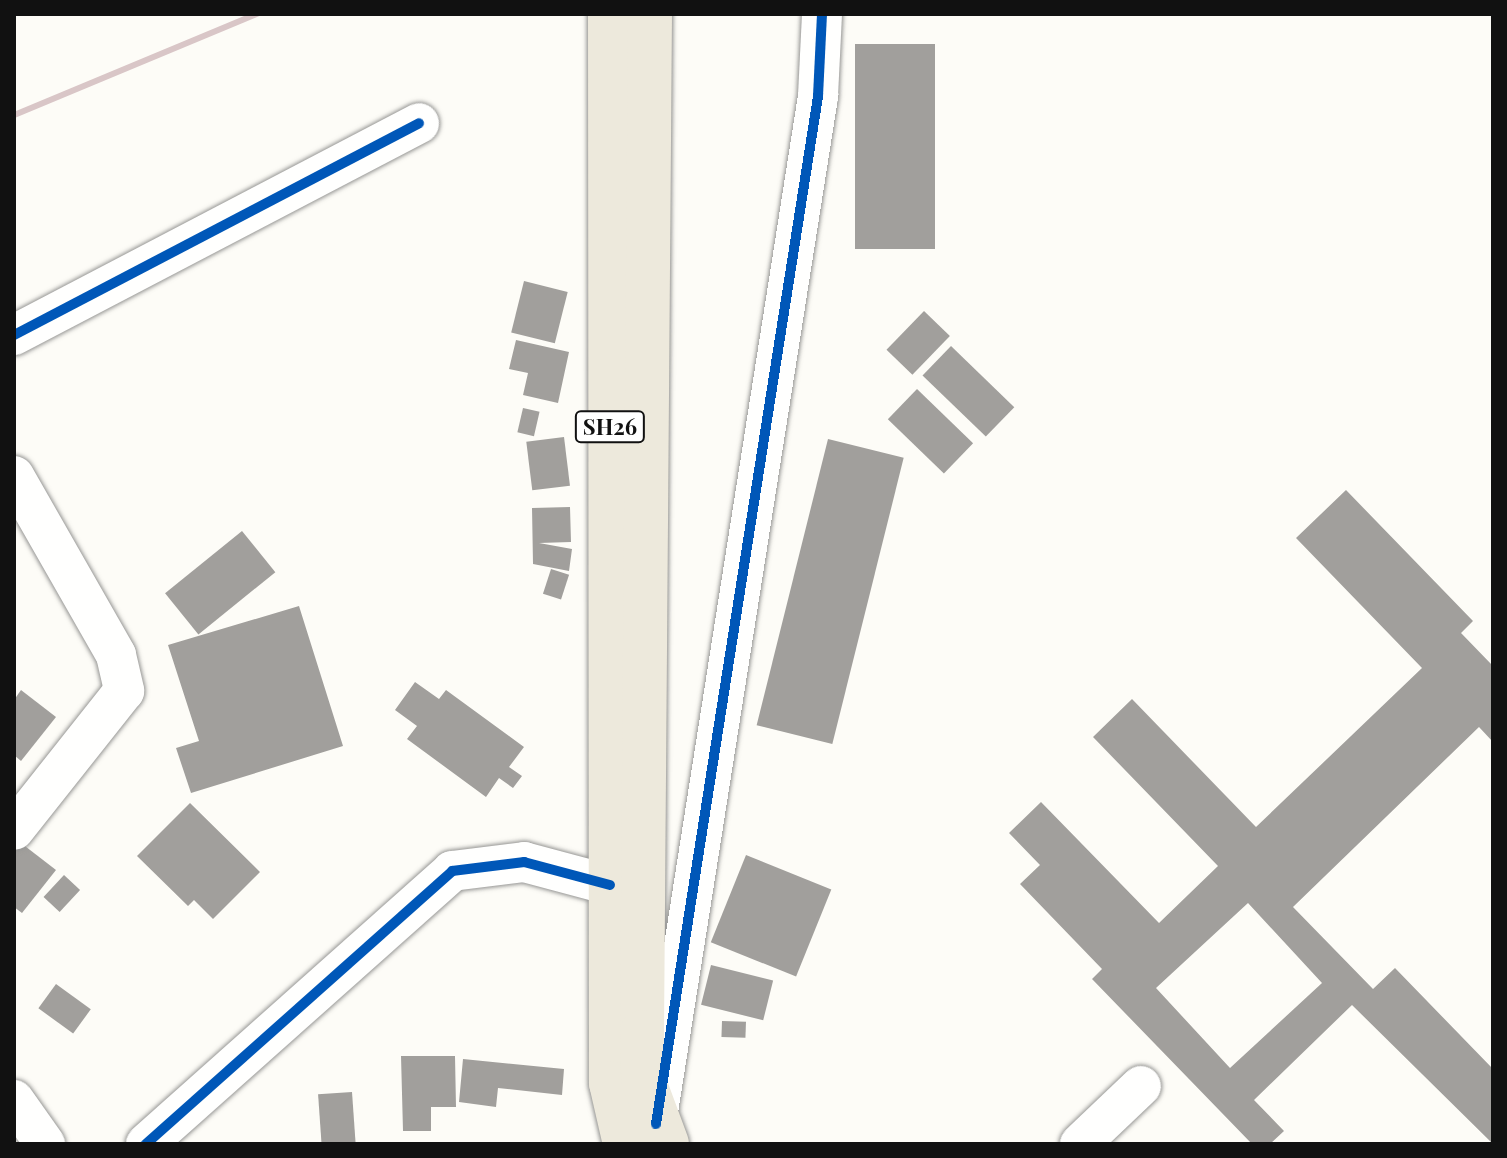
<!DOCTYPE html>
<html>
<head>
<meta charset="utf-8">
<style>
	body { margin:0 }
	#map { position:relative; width:1507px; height:1158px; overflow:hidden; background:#fdfcf7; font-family:"Playfair Display",serif }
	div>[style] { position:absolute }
	.building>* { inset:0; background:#a19f9c; transform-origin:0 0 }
	.roads { filter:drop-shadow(0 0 2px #979795) drop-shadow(0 0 2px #979795) }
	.minor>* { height:40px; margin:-20px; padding:0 20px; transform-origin:20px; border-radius:20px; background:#fffffe }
	.major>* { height:44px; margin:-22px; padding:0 22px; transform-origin:22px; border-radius:22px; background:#ede9dc }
	.rail>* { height:6px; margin:-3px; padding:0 3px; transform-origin:3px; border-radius:3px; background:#d9c6c7 }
	.cycleway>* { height:10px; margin:-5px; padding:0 5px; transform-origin:5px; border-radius:5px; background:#0057b8 }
	span { translate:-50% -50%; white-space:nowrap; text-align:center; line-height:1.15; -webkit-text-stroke:8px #fff; paint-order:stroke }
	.shield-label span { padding:2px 6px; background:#fff; border:2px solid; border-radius:6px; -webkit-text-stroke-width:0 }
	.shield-label { font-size:22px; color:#111; font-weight:700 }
	.frame { position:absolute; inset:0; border:16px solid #111; pointer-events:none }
</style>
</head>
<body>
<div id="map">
	<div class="building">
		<div style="left:855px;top:44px;width:80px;height:205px"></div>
		<div style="left:524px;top:281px;width:45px;height:53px;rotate:14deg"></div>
		<div style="left:924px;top:311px;width:36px;height:54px;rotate:44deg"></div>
		<div style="clip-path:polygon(516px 340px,569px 352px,558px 403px,523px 395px,528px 373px,509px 369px)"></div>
		<div style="left:951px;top:346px;width:88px;height:41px;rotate:44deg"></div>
		<div style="left:917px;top:389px;width:78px;height:42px;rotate:44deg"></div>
		<div style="left:523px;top:408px;width:17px;height:25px;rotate:13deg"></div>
		<div style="left:564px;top:437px;width:49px;height:38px;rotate:83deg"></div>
		<div style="left:828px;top:439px;width:78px;height:295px;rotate:14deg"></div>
		<div style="clip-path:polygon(evenodd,1346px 490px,1473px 621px,1461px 633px,1493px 666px,1493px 742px,1479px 727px,1293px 907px,1373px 989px,1395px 968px,1493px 1069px,1493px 1144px,1352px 1005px,1254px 1100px,1284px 1131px,1270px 1144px,1252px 1144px,1092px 979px,1102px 969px,1020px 884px,1040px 865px,1009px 833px,1041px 802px,1159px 923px,1218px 866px,1093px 737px,1132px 699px,1256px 827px,1422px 668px,1296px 538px,1346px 490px,1248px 903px,1322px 983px,1230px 1068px,1156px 988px,1248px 903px)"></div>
		<div style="clip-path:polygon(570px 507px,571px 542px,539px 543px,572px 549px,569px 571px,533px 564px,532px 508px)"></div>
		<div style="left:242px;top:531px;width:53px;height:99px;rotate:51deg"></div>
		<div style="left:551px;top:569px;width:19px;height:26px;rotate:18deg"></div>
		<div style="clip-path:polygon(299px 606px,343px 746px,191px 793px,176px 748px,199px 741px,168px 645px)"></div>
		<div style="clip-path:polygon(415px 682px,439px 699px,446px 690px,524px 747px,509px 767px,522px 776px,513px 788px,499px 778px,486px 797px,407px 739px,417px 726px,395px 710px)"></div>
		<div style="clip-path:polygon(21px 690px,56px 717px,21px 761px,14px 755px,14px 700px)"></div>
		<div style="clip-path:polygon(190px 803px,260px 872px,213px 919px,194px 900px,188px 906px,137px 856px)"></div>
		<div style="clip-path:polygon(21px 843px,56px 870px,22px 913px,14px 907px,14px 852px)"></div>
		<div style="left:746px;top:855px;width:92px;height:94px;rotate:22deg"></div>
		<div style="left:64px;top:875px;width:22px;height:30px;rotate:43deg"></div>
		<div style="left:711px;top:965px;width:64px;height:41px;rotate:14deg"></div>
		<div style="left:56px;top:984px;width:43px;height:30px;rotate:36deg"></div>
		<div style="left:722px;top:1021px;width:24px;height:16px;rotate:2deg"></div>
		<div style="clip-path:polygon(401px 1056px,455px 1056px,456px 1107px,431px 1107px,431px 1131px,403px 1131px)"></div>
		<div style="clip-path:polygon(463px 1059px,564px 1069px,562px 1095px,498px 1088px,496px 1107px,459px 1102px)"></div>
		<div style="left:352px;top:1092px;width:52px;height:34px;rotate:86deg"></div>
	</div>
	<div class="roads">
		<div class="minor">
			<div style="left:14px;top:335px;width:457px;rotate:-27.6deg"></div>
			<div style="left:14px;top:476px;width:206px;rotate:60.3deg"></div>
			<div style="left:116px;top:655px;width:37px;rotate:77deg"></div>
			<div style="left:124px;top:691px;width:177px;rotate:128.4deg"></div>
			<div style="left:14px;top:1100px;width:54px;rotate:54.8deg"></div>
			<div style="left:656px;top:1124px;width:1041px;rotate:-81.04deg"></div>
			<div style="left:818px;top:96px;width:82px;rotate:-87.2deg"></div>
			<div style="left:146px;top:1144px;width:410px;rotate:-41.7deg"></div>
			<div style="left:452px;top:871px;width:73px;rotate:-7.1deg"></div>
			<div style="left:524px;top:862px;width:89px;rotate:15deg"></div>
			<div style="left:1080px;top:1144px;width:84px;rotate:-43.6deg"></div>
		</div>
		<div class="major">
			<div style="left:610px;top:14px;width:1069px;rotate:89.95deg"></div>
			<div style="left:611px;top:1083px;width:63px;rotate:77.1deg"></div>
			<div style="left:650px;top:14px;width:1018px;rotate:90.45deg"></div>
			<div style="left:642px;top:1032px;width:47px;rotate:88.8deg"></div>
			<div style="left:643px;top:1079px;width:69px;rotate:69.7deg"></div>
		</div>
	</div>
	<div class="rail">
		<div style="left:14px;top:115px;width:263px;rotate:-22.6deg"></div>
	</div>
	<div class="cycleway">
		<div style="left:14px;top:335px;width:457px;rotate:-27.6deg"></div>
		<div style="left:656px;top:1124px;width:1041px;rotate:-81.04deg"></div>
		<div style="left:818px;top:96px;width:82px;rotate:-87.2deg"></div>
		<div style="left:146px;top:1144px;width:410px;rotate:-41.7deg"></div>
		<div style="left:452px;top:871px;width:73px;rotate:-7.1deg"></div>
		<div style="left:524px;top:862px;width:89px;rotate:15deg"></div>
	</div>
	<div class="shield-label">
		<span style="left:610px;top:427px">SH26</span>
	</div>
	<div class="frame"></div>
</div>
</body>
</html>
